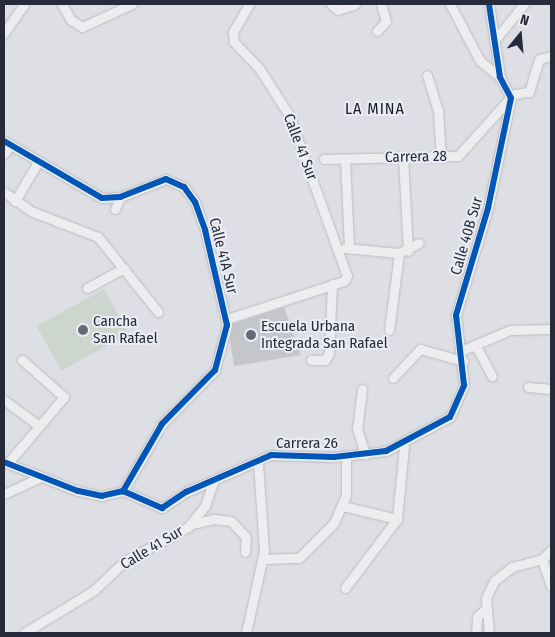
<!DOCTYPE html>
<html>
<head>
<meta charset="utf-8">
<style>
	body { margin:0 }
	#map { position:relative; width:555px; height:637px; overflow:hidden; background:#dedfe4; font-family:"Fira Sans Condensed",sans-serif }
	div>[style] { position:absolute }
	.green>* { inset:0; background:#ccd6cf; transform-origin:0 0 }
	.building>* { inset:0; background:#c5c6cc }
	.roads { filter:drop-shadow(0 0 1px #bbbcc0) drop-shadow(0 0 1px #bbbcc0) }
	.minor>* { height:9px; margin:-4.5px; padding:0 4.5px; transform-origin:4.5px; border-radius:4.5px; background:#ededf0 }
	.cycleway>* { height:6px; margin:-3px; padding:0 3px; transform-origin:3px; border-radius:3px; background:#0057b8 }
	.dots>* { width:14px; height:14px; translate:-50% -50%; box-sizing:border-box; border:2px solid #ebedf4; border-radius:50% }
	span { translate:-50% -50%; white-space:nowrap; text-align:center; line-height:1.15; -webkit-text-stroke:4px #ebedf4; paint-order:stroke }
	.street-label { font-size:15px; color:#262a3b }
	.poi-label { font-size:15px; color:#262a3b }
	.left { translate:0 -50%; text-align:left }
	.neighbourhood-label { font-size:16px; color:#191b2c; letter-spacing:1px }
	.frame { position:absolute; inset:0; border:5px solid #262a3b; pointer-events:none }
	.north { position:absolute; left:495px; top:10px; width:50px; height:50px; -webkit-text-stroke:4px #ebedf4; paint-order:stroke; rotate:17deg; font-size:14px; font-weight:700; line-height:20px; text-align:center; color:#262a3b }
	.north::after { content:''; display:block; margin:auto; width:18px; height:22px; background:#262a3b; clip-path:polygon(50% 0,100% 100%,50% 72%,0 100%) }
</style>
</head>
<body>
<div id="map">
	<div class="green">
		<div style="left:104px;top:289px;width:51px;height:77px;rotate:61deg"></div>
	</div>
	<div class="building">
		<div style="clip-path:polygon(284px 307px,301px 355px,234px 366px,230px 339px,233px 324px)"></div>
	</div>
	<div class="roads">
		<div class="minor">
			<div style="left:62px;top:4px;width:18px;rotate:61deg"></div>
			<div style="left:71px;top:20px;width:13px;rotate:32deg"></div>
			<div style="left:82px;top:27px;width:55px;rotate:-24.7deg"></div>
			<div style="left:331px;top:4px;width:9px;rotate:41deg"></div>
			<div style="left:338px;top:10px;width:18px;rotate:-19deg"></div>
			<div style="left:450px;top:4px;width:64px;rotate:62.2deg"></div>
			<div style="left:480px;top:61px;width:26px;rotate:39deg"></div>
			<div style="left:377px;top:31px;width:13px;rotate:-48deg"></div>
			<div style="left:386px;top:21px;width:18px;rotate:-106deg"></div>
			<div style="left:4px;top:33px;width:35px;rotate:-55deg"></div>
			<div style="left:494px;top:41px;width:48px;rotate:-51deg"></div>
			<div style="left:427px;top:75px;width:37px;rotate:73deg"></div>
			<div style="left:438px;top:110px;width:48px;rotate:86.4deg"></div>
			<div style="left:509px;top:95px;width:20px;rotate:-9deg"></div>
			<div style="left:529px;top:92px;width:34px;rotate:-73deg"></div>
			<div style="left:539px;top:59px;width:12px;rotate:-14deg"></div>
			<div style="left:4px;top:141px;width:113px;rotate:30.2deg"></div>
			<div style="left:102px;top:198px;width:18px;rotate:-3deg"></div>
			<div style="left:120px;top:197px;width:49px;rotate:-21.4deg"></div>
			<div style="left:166px;top:179px;width:20px;rotate:24deg"></div>
			<div style="left:184px;top:187px;width:19px;rotate:54deg"></div>
			<div style="left:195px;top:202px;width:30px;rotate:70deg"></div>
			<div style="left:205px;top:230px;width:98px;rotate:77deg"></div>
			<div style="left:227px;top:325px;width:47px;rotate:104.9deg"></div>
			<div style="left:215px;top:370px;width:76px;rotate:134.5deg"></div>
			<div style="left:162px;top:424px;width:78px;rotate:120.2deg"></div>
			<div style="left:123px;top:491px;width:22px;rotate:167deg"></div>
			<div style="left:102px;top:496px;width:25px;rotate:-168deg"></div>
			<div style="left:78px;top:491px;width:79px;rotate:-158.6deg"></div>
			<div style="left:4px;top:154px;width:11px;rotate:-56deg"></div>
			<div style="left:403px;top:158px;width:93px;rotate:86.9deg"></div>
			<div style="left:324px;top:159px;width:134px;rotate:-1.3deg"></div>
			<div style="left:458px;top:156px;width:78px;rotate:-48.1deg"></div>
			<div style="left:345px;top:159px;width:89px;rotate:87.4deg"></div>
			<div style="left:4px;top:192px;width:35px;rotate:35deg"></div>
			<div style="left:33px;top:212px;width:70px;rotate:21deg"></div>
			<div style="left:98px;top:237px;width:96px;rotate:51.3deg"></div>
			<div style="left:15px;top:201px;width:45px;rotate:-59.5deg"></div>
			<div style="left:115px;top:209px;width:13px;rotate:-67deg"></div>
			<div style="left:345px;top:248px;width:54px;rotate:5.3deg"></div>
			<div style="left:399px;top:253px;width:22px;rotate:-27deg"></div>
			<div style="left:87px;top:288px;width:42px;rotate:-28.4deg"></div>
			<div style="left:227px;top:319px;width:123px;rotate:-18deg"></div>
			<div style="left:344px;top:281px;width:6px;rotate:-59deg"></div>
			<div style="left:347px;top:276px;width:171px;rotate:-109.8deg"></div>
			<div style="left:289px;top:115px;width:56px;rotate:-122.6deg"></div>
			<div style="left:259px;top:68px;width:36px;rotate:-134deg"></div>
			<div style="left:234px;top:42px;width:10px;rotate:-96deg"></div>
			<div style="left:233px;top:32px;width:32px;rotate:-60deg"></div>
			<div style="left:389px;top:330px;width:78px;rotate:-82.6deg"></div>
			<div style="left:477px;top:348px;width:32px;rotate:62deg"></div>
			<div style="left:461px;top:351px;width:53px;rotate:-23.2deg"></div>
			<div style="left:510px;top:330px;width:41px;rotate:-1.4deg"></div>
			<div style="left:311px;top:360px;width:14px"></div>
			<div style="left:325px;top:360px;width:8px;rotate:-60deg"></div>
			<div style="left:329px;top:353px;width:69px;rotate:-87.5deg"></div>
			<div style="left:393px;top:378px;width:40px;rotate:-47deg"></div>
			<div style="left:420px;top:349px;width:45px;rotate:15.6deg"></div>
			<div style="left:528px;top:387px;width:23px;rotate:5deg"></div>
			<div style="left:362px;top:389px;width:39px;rotate:97deg"></div>
			<div style="left:357px;top:428px;width:28px;rotate:73deg"></div>
			<div style="left:4px;top:400px;width:44px;rotate:36.6deg"></div>
			<div style="left:8px;top:463px;width:87px;rotate:-49.7deg"></div>
			<div style="left:64px;top:397px;width:56px;rotate:-138.6deg"></div>
			<div style="left:123px;top:491px;width:43px;rotate:23.6deg"></div>
			<div style="left:162px;top:508px;width:29px;rotate:-34deg"></div>
			<div style="left:186px;top:492px;width:93px;rotate:-23.5deg"></div>
			<div style="left:271px;top:455px;width:63px;rotate:1.8deg"></div>
			<div style="left:334px;top:457px;width:52px;rotate:-6.6deg"></div>
			<div style="left:386px;top:451px;width:72px;rotate:-28deg"></div>
			<div style="left:450px;top:417px;width:35px;rotate:-66deg"></div>
			<div style="left:464px;top:385px;width:70px;rotate:-96.5deg"></div>
			<div style="left:456px;top:315px;width:112px;rotate:-73.3deg"></div>
			<div style="left:488px;top:208px;width:112px;rotate:-78.2deg"></div>
			<div style="left:511px;top:98px;width:24px;rotate:-118deg"></div>
			<div style="left:500px;top:77px;width:74px;rotate:-98.6deg"></div>
			<div style="left:4px;top:494px;width:41px;rotate:-24.7deg"></div>
			<div style="left:343px;top:506px;width:56px;rotate:13.5deg"></div>
			<div style="left:192px;top:524px;width:23px;rotate:-13deg"></div>
			<div style="left:214px;top:519px;width:17px;rotate:7deg"></div>
			<div style="left:231px;top:521px;width:22px;rotate:47deg"></div>
			<div style="left:246px;top:537px;width:15px;rotate:94deg"></div>
			<div style="left:263px;top:559px;width:36px;rotate:-2deg"></div>
			<div style="left:299px;top:558px;width:49px;rotate:-45deg"></div>
			<div style="left:334px;top:523px;width:30px;rotate:-67deg"></div>
			<div style="left:346px;top:495px;width:39px;rotate:-90deg"></div>
			<div style="left:542px;top:559px;width:28px;rotate:72deg"></div>
			<div style="left:345px;top:588px;width:86px;rotate:-53deg"></div>
			<div style="left:397px;top:519px;width:73px;rotate:-84.5deg"></div>
			<div style="left:24px;top:633px;width:81px;rotate:-31.3deg"></div>
			<div style="left:93px;top:591px;width:44px;rotate:-43.2deg"></div>
			<div style="left:125px;top:561px;width:72px;rotate:-28.4deg"></div>
			<div style="left:188px;top:527px;width:27px;rotate:-51deg"></div>
			<div style="left:205px;top:506px;width:24px;rotate:-71deg"></div>
			<div style="left:246px;top:633px;width:84px;rotate:-77.6deg"></div>
			<div style="left:264px;top:551px;width:89px;rotate:-93.9deg"></div>
			<div style="left:476px;top:633px;width:16px;rotate:-86deg"></div>
			<div style="left:477px;top:617px;width:13px;rotate:-45deg"></div>
			<div style="left:489px;top:633px;width:35px;rotate:-95deg"></div>
			<div style="left:486px;top:598px;width:19px;rotate:-65deg"></div>
			<div style="left:494px;top:581px;width:23px;rotate:-38deg"></div>
			<div style="left:512px;top:567px;width:31px;rotate:-15deg"></div>
			<div style="left:542px;top:559px;width:13px;rotate:-45deg"></div>
		</div>
	</div>
	<div class="cycleway">
		<div style="left:4px;top:141px;width:113px;rotate:30.2deg"></div>
		<div style="left:102px;top:198px;width:18px;rotate:-3deg"></div>
		<div style="left:120px;top:197px;width:49px;rotate:-21.4deg"></div>
		<div style="left:166px;top:179px;width:20px;rotate:24deg"></div>
		<div style="left:184px;top:187px;width:19px;rotate:54deg"></div>
		<div style="left:195px;top:202px;width:30px;rotate:70deg"></div>
		<div style="left:205px;top:230px;width:98px;rotate:77deg"></div>
		<div style="left:227px;top:325px;width:47px;rotate:104.9deg"></div>
		<div style="left:215px;top:370px;width:76px;rotate:134.5deg"></div>
		<div style="left:162px;top:424px;width:78px;rotate:120.2deg"></div>
		<div style="left:123px;top:491px;width:22px;rotate:167deg"></div>
		<div style="left:102px;top:496px;width:25px;rotate:-168deg"></div>
		<div style="left:78px;top:491px;width:79px;rotate:-158.6deg"></div>
		<div style="left:123px;top:491px;width:43px;rotate:23.6deg"></div>
		<div style="left:162px;top:508px;width:29px;rotate:-34deg"></div>
		<div style="left:186px;top:492px;width:93px;rotate:-23.5deg"></div>
		<div style="left:271px;top:455px;width:63px;rotate:1.8deg"></div>
		<div style="left:334px;top:457px;width:52px;rotate:-6.6deg"></div>
		<div style="left:386px;top:451px;width:72px;rotate:-28deg"></div>
		<div style="left:450px;top:417px;width:35px;rotate:-66deg"></div>
		<div style="left:464px;top:385px;width:70px;rotate:-96.5deg"></div>
		<div style="left:456px;top:315px;width:112px;rotate:-73.3deg"></div>
		<div style="left:488px;top:208px;width:112px;rotate:-78.2deg"></div>
		<div style="left:511px;top:98px;width:24px;rotate:-118deg"></div>
		<div style="left:500px;top:77px;width:74px;rotate:-98.6deg"></div>
	</div>
	<div class="dots">
		<div style="left:83px;top:330px;background:#666976"></div>
		<div style="left:251px;top:335px;background:#666976"></div>
	</div>
	<div class="street-label">
		<span style="left:300px;top:147px;rotate:69deg">Calle 41 Sur</span>
		<span style="left:416px;top:157px;rotate:-1deg">Carrera 28</span>
		<span style="left:467px;top:236px;rotate:-74deg">Calle 40B Sur</span>
		<span style="left:223px;top:256px;rotate:76deg">Calle 41A Sur</span>
		<span style="left:307px;top:444px">Carrera 26</span>
		<span style="left:152px;top:548px;rotate:-31deg">Calle 41 Sur</span>
	</div>
	<div class="poi-label">
		<span class="left" style="left:93px;top:330px">Cancha<br>San Rafael</span>
		<span class="left" style="left:261px;top:335px">Escuela Urbana<br>Integrada San Rafael</span>
	</div>
	<div class="neighbourhood-label">
		<span style="left:375px;top:109px">LA MINA</span>
	</div>
	<div class="frame"></div>
	<div class="north">N</div>
</div>
</body>
</html>
